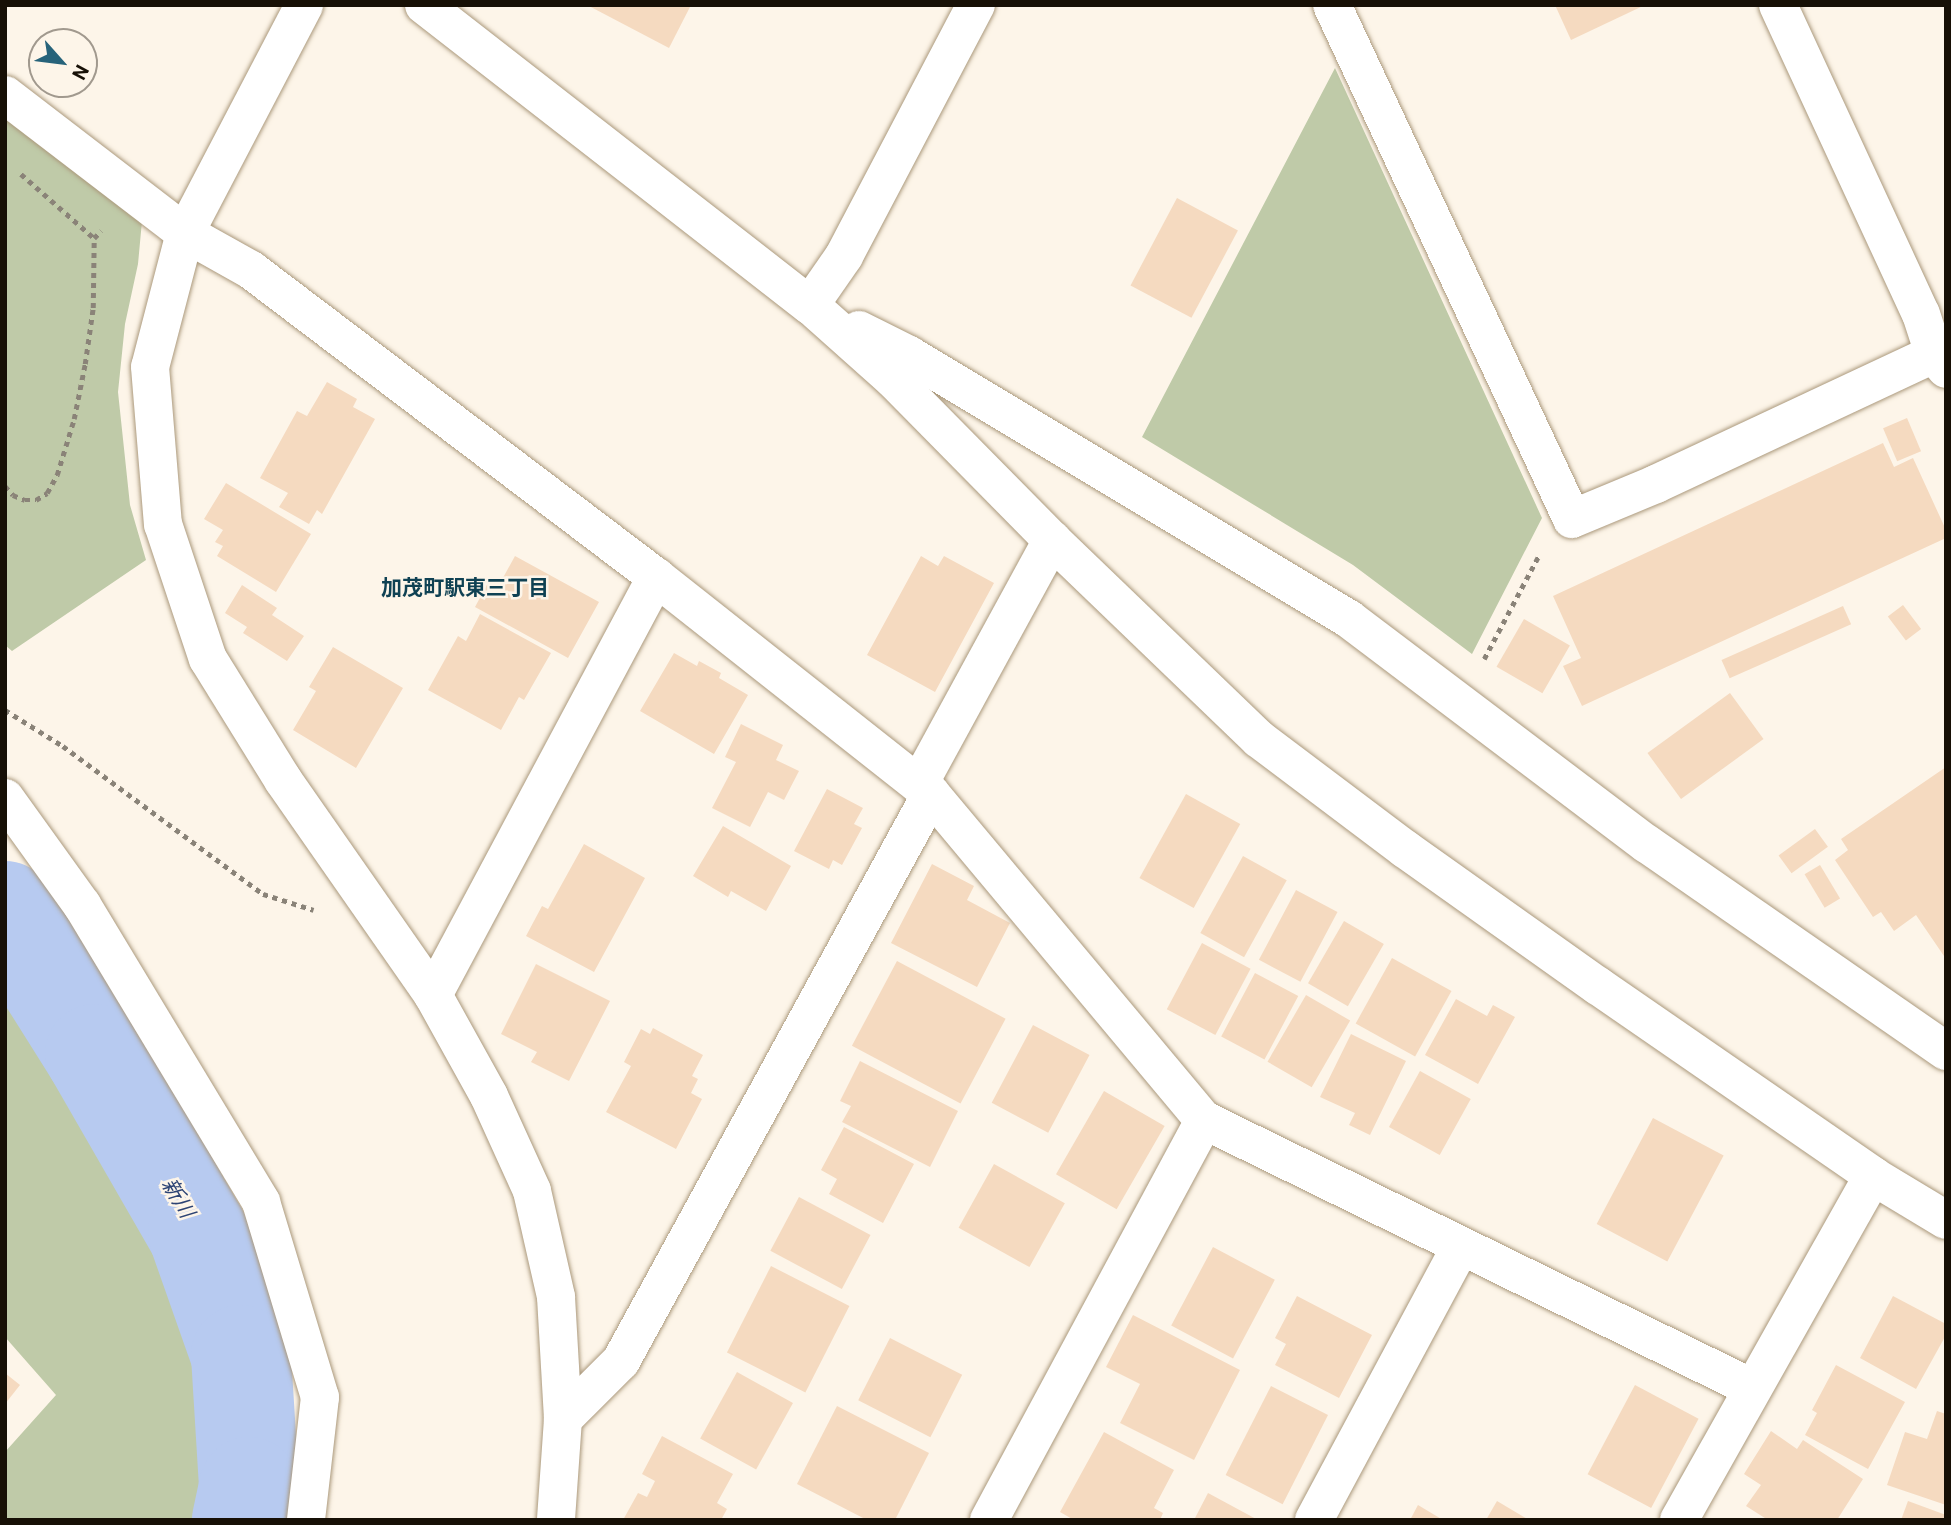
<!DOCTYPE html>
<html>
<head>
<meta charset="utf-8">
<style>
	body { margin:0 }
	#map { position:relative; width:1951px; height:1525px; overflow:hidden; background:#fdf5e9; font-family:Roboto,"Noto Sans JP",sans-serif }
	div>[style] { position:absolute }
	.green>* { inset:0; background:#bfcaa8 }
	.river>* { height:100px; margin:-50px; padding:0 50px; transform-origin:50px; border-radius:50px; background:#b7caf0 }
	.building>* { inset:0; background:#f5dac0; transform-origin:0 0 }
	.path>* { height:4.5px; margin-top:-2.25px; transform-origin:0; background:repeating-linear-gradient(90deg,#8a8378 0 5px,transparent 0 10px) }
	.roads { filter:drop-shadow(0 0 2px #ab997c) drop-shadow(0 0 2px #ab997c) }
	.minor>* { height:38px; margin:-19px; padding:0 19px; transform-origin:19px; border-radius:19px; background:#fff }
	.tertiary>* { height:38px; margin:-19px; padding:0 19px; transform-origin:19px; border-radius:19px; background:#fff }
	span { translate:-50% -50%; white-space:nowrap; text-align:center; line-height:1.15; -webkit-text-stroke:5px #fdf5e9; paint-order:stroke }
	.neighbourhood-label { font-size:21px; color:#0f4153; font-weight:700 }
	.water-label { font-size:21px; color:#2c4374; font-style:italic }
	.frame { position:absolute; inset:0; border:7px solid #171006; pointer-events:none }
	.north { position:absolute; left:28px; top:28px; width:70px; height:70px; box-sizing:border-box; background:#fdf5e9; border:2px solid #a1998e; border-radius:50%; rotate:118deg; font-size:19px; font-weight:700; line-height:28px; text-align:center; color:#171006 }
	.north::after { content:''; display:block; margin:auto; width:24px; height:32px; background:#27637a; clip-path:polygon(50% 0,100% 100%,50% 72%,0 100%) }
</style>
</head>
<body>
<div id="map">
	<div class="green">
		<div style="clip-path:polygon(1335px 68px,1542px 518px,1472px 654px,1353px 565px,1142px 437px)"></div>
		<div style="clip-path:polygon(5px 115px,142px 221px,138px 264px,125px 324px,118px 392px,130px 505px,146px 560px,12px 651px,5px 645px)"></div>
		<div style="clip-path:polygon(5px 953px,115px 1112px,229px 1369px,215px 1520px,5px 1520px,5px 1452px,56px 1395px,5px 1337px)"></div>
	</div>
	<div class="river">
		<div style="left:5px;top:911px;width:169px;rotate:57.8deg"></div>
		<div style="left:95px;top:1054px;width:207px;rotate:60.1deg"></div>
		<div style="left:198px;top:1233px;width:129px;rotate:70.6deg"></div>
		<div style="left:241px;top:1355px;width:132px;rotate:86.5deg"></div>
		<div style="left:249px;top:1487px;width:34px;rotate:102deg"></div>
	</div>
	<div class="building">
		<div style="clip-path:polygon(587px 5px,691px 5px,669px 48px)"></div>
		<div style="clip-path:polygon(1555px 5px,1645px 5px,1571px 40px)"></div>
		<div style="left:1177px;top:198px;width:69px;height:99px;rotate:28deg"></div>
		<div style="clip-path:polygon(327px 382px,357px 399px,353px 407px,375px 419px,322px 514px,317px 510px,309px 524px,279px 507px,288px 493px,260px 478px,297px 411px,307px 416px)"></div>
		<div style="left:1907px;top:418px;width:36px;height:26px;rotate:67deg"></div>
		<div style="clip-path:polygon(1883px 443px,1894px 467px,1913px 458px,1946px 530px,1946px 538px,1582px 706px,1563px 666px,1581px 658px,1553px 596px)"></div>
		<div style="clip-path:polygon(226px 483px,311px 534px,276px 592px,217px 556px,223px 546px,215px 542px,223px 530px,204px 519px)"></div>
		<div style="clip-path:polygon(515px 556px,599px 602px,568px 658px,475px 607px,490px 579px,499px 585px)"></div>
		<div style="clip-path:polygon(921px 556px,938px 566px,944px 556px,994px 583px,935px 692px,867px 655px)"></div>
		<div style="clip-path:polygon(242px 585px,277px 608px,272px 615px,304px 636px,287px 661px,243px 633px,247px 627px,225px 613px)"></div>
		<div style="left:1903px;top:605px;width:30px;height:19px;rotate:53deg"></div>
		<div style="left:1843px;top:606px;width:20px;height:133px;rotate:66deg"></div>
		<div style="clip-path:polygon(480px 614px,551px 653px,524px 700px,519px 697px,501px 730px,428px 690px,458px 636px,466px 641px)"></div>
		<div style="left:1524px;top:619px;width:53px;height:55px;rotate:30deg"></div>
		<div style="clip-path:polygon(333px 647px,403px 688px,356px 768px,293px 730px,316px 691px,309px 687px)"></div>
		<div style="clip-path:polygon(674px 653px,697px 666px,699px 661px,721px 673px,719px 678px,748px 695px,714px 754px,640px 711px)"></div>
		<div style="left:1730px;top:693px;width:57px;height:102px;rotate:54deg"></div>
		<div style="clip-path:polygon(741px 724px,783px 745px,776px 760px,799px 771px,784px 800px,768px 792px,750px 827px,712px 808px,736px 762px,725px 757px)"></div>
		<div style="clip-path:polygon(1946px 767px,1946px 959px,1916px 915px,1894px 931px,1881px 912px,1873px 917px,1835px 860px,1848px 850px,1841px 839px)"></div>
		<div style="clip-path:polygon(827px 789px,863px 808px,854px 824px,862px 828px,842px 865px,833px 860px,829px 869px,794px 851px)"></div>
		<div style="left:1186px;top:794px;width:62px;height:96px;rotate:29deg"></div>
		<div style="clip-path:polygon(723px 826px,791px 866px,766px 911px,731px 891px,728px 897px,693px 876px)"></div>
		<div style="left:1815px;top:829px;width:22px;height:45px;rotate:54deg"></div>
		<div style="clip-path:polygon(584px 844px,645px 878px,594px 972px,526px 936px,542px 906px,548px 909px)"></div>
		<div style="left:1243px;top:856px;width:50px;height:88px;rotate:29deg"></div>
		<div style="clip-path:polygon(932px 864px,974px 886px,967px 900px,1010px 923px,977px 987px,891px 943px)"></div>
		<div style="left:1820px;top:865px;width:39px;height:18px;rotate:59deg"></div>
		<div style="left:1296px;top:890px;width:47px;height:79px;rotate:28deg"></div>
		<div style="left:1344px;top:921px;width:46px;height:72px;rotate:30deg"></div>
		<div style="left:1202px;top:943px;width:55px;height:75px;rotate:28deg"></div>
		<div style="left:1392px;top:958px;width:68px;height:75px;rotate:29deg"></div>
		<div style="left:897px;top:961px;width:123px;height:96px;rotate:28deg"></div>
		<div style="clip-path:polygon(536px 964px,610px 1001px,569px 1081px,531px 1062px,537px 1052px,501px 1034px)"></div>
		<div style="left:1255px;top:973px;width:49px;height:72px;rotate:28deg"></div>
		<div style="left:1306px;top:995px;width:51px;height:77px;rotate:30deg"></div>
		<div style="clip-path:polygon(1456px 999px,1487px 1016px,1493px 1005px,1515px 1017px,1478px 1084px,1425px 1055px)"></div>
		<div style="left:1033px;top:1025px;width:64px;height:88px;rotate:28deg"></div>
		<div style="clip-path:polygon(653px 1028px,703px 1055px,692px 1076px,698px 1079px,691px 1093px,702px 1099px,676px 1149px,606px 1112px,631px 1066px,624px 1062px,641px 1029px,650px 1034px)"></div>
		<div style="clip-path:polygon(1351px 1034px,1406px 1061px,1370px 1135px,1349px 1125px,1355px 1113px,1320px 1097px)"></div>
		<div style="clip-path:polygon(860px 1061px,958px 1111px,930px 1167px,842px 1122px,851px 1106px,840px 1101px)"></div>
		<div style="left:1420px;top:1071px;width:58px;height:64px;rotate:29deg"></div>
		<div style="left:1104px;top:1091px;width:70px;height:96px;rotate:30deg"></div>
		<div style="left:1653px;top:1118px;width:80px;height:120px;rotate:28deg"></div>
		<div style="clip-path:polygon(844px 1127px,914px 1164px,883px 1223px,829px 1194px,837px 1179px,821px 1170px)"></div>
		<div style="left:994px;top:1164px;width:81px;height:73px;rotate:29deg"></div>
		<div style="left:799px;top:1197px;width:81px;height:61px;rotate:28deg"></div>
		<div style="left:1213px;top:1247px;width:70px;height:89px;rotate:28deg"></div>
		<div style="left:771px;top:1266px;width:88px;height:97px;rotate:27deg"></div>
		<div style="clip-path:polygon(1297px 1296px,1372px 1335px,1339px 1398px,1275px 1365px,1286px 1344px,1275px 1338px)"></div>
		<div style="clip-path:polygon(1893px 1296px,1946px 1324px,1946px 1335px,1916px 1389px,1860px 1358px)"></div>
		<div style="clip-path:polygon(1133px 1315px,1240px 1370px,1194px 1460px,1120px 1423px,1140px 1384px,1106px 1367px)"></div>
		<div style="left:890px;top:1338px;width:81px;height:70px;rotate:27deg"></div>
		<div style="clip-path:polygon(1836px 1365px,1905px 1402px,1868px 1469px,1805px 1435px,1817px 1413px,1812px 1410px)"></div>
		<div style="left:737px;top:1372px;width:64px;height:76px;rotate:29deg"></div>
		<div style="clip-path:polygon(5px 1373px,20px 1385px,5px 1404px)"></div>
		<div style="left:1635px;top:1385px;width:72px;height:101px;rotate:28deg"></div>
		<div style="left:1271px;top:1386px;width:64px;height:100px;rotate:27deg"></div>
		<div style="clip-path:polygon(837px 1406px,929px 1453px,895px 1520px,867px 1520px,797px 1484px)"></div>
		<div style="clip-path:polygon(1937px 1411px,1946px 1414px,1946px 1505px,1887px 1485px,1905px 1432px,1927px 1439px)"></div>
		<div style="clip-path:polygon(1771px 1431px,1797px 1449px,1803px 1440px,1863px 1479px,1837px 1520px,1768px 1520px,1746px 1506px,1761px 1485px,1744px 1474px)"></div>
		<div style="clip-path:polygon(1104px 1432px,1174px 1470px,1154px 1508px,1163px 1513px,1160px 1520px,1074px 1520px,1060px 1512px)"></div>
		<div style="clip-path:polygon(662px 1436px,733px 1474px,717px 1503px,727px 1509px,721px 1520px,623px 1520px,638px 1493px,647px 1497px,655px 1481px,642px 1474px)"></div>
		<div style="clip-path:polygon(1208px 1493px,1258px 1520px,1194px 1520px)"></div>
		<div style="clip-path:polygon(1497px 1501px,1529px 1520px,1486px 1520px)"></div>
		<div style="clip-path:polygon(1908px 1501px,1946px 1515px,1946px 1520px,1901px 1520px)"></div>
		<div style="clip-path:polygon(1418px 1505px,1443px 1520px,1410px 1520px)"></div>
	</div>
	<div class="path">
		<div style="left:21px;top:174px;width:97px;rotate:41.2deg"></div>
		<div style="left:94px;top:238px;width:10px;rotate:-45deg"></div>
		<div style="left:5px;top:486px;width:12px;rotate:48deg"></div>
		<div style="left:13px;top:495px;width:13px;rotate:23deg"></div>
		<div style="left:25px;top:500px;width:11px"></div>
		<div style="left:36px;top:500px;width:13px;rotate:-32deg"></div>
		<div style="left:47px;top:493px;width:21px;rotate:-61deg"></div>
		<div style="left:57px;top:475px;width:59px;rotate:-73.1deg"></div>
		<div style="left:74px;top:419px;width:56px;rotate:-78.7deg"></div>
		<div style="left:85px;top:364px;width:57px;rotate:-81.9deg"></div>
		<div style="left:93px;top:308px;width:70px;rotate:-89.2deg"></div>
		<div style="left:1484px;top:659px;width:118px;rotate:-62.1deg"></div>
		<div style="left:5px;top:710px;width:68px;rotate:31.8deg"></div>
		<div style="left:63px;top:746px;width:249px;rotate:36.5deg"></div>
		<div style="left:263px;top:894px;width:53px;rotate:17.4deg"></div>
	</div>
	<div class="roads">
		<div class="minor">
			<div style="left:1332px;top:5px;width:567px;rotate:64.97deg"></div>
			<div style="left:1572px;top:519px;width:91px;rotate:-22.6deg"></div>
			<div style="left:1656px;top:484px;width:307px;rotate:-25.1deg"></div>
			<div style="left:1778px;top:5px;width:340px;rotate:65.2deg"></div>
			<div style="left:1921px;top:314px;width:42px;rotate:72deg"></div>
			<div style="left:1934px;top:354px;width:19px;rotate:51deg"></div>
			<div style="left:5px;top:95px;width:227px;rotate:37.5deg"></div>
			<div style="left:185px;top:233px;width:76px;rotate:29.3deg"></div>
			<div style="left:251px;top:270px;width:508px;rotate:37.16deg"></div>
			<div style="left:656px;top:577px;width:350px;rotate:38.3deg"></div>
			<div style="left:931px;top:794px;width:425px;rotate:50.1deg"></div>
			<div style="left:1204px;top:1120px;width:610px;rotate:26.06deg"></div>
			<div style="left:185px;top:233px;width:138px;rotate:104.6deg"></div>
			<div style="left:150px;top:367px;width:158px;rotate:85.3deg"></div>
			<div style="left:163px;top:524px;width:142px;rotate:71.6deg"></div>
			<div style="left:208px;top:659px;width:142px;rotate:58.2deg"></div>
			<div style="left:283px;top:780px;width:262px;rotate:55.1deg"></div>
			<div style="left:433px;top:995px;width:115px;rotate:61deg"></div>
			<div style="left:489px;top:1096px;width:104px;rotate:65.6deg"></div>
			<div style="left:532px;top:1191px;width:109px;rotate:77.2deg"></div>
			<div style="left:556px;top:1297px;width:122px;rotate:86.7deg"></div>
			<div style="left:563px;top:1419px;width:101px;rotate:94deg"></div>
			<div style="left:810px;top:305px;width:60px;rotate:-55.2deg"></div>
			<div style="left:844px;top:256px;width:284px;rotate:-62.3deg"></div>
			<div style="left:919px;top:784px;width:278px;rotate:-61.4deg"></div>
			<div style="left:5px;top:798px;width:132px;rotate:54.3deg"></div>
			<div style="left:82px;top:905px;width:347px;rotate:58.9deg"></div>
			<div style="left:261px;top:1202px;width:204px;rotate:73.2deg"></div>
			<div style="left:320px;top:1397px;width:124px;rotate:96.5deg"></div>
			<div style="left:433px;top:995px;width:474px;rotate:-61.9deg"></div>
			<div style="left:563px;top:1419px;width:82px;rotate:-45deg"></div>
			<div style="left:621px;top:1361px;width:646px;rotate:-61.33deg"></div>
			<div style="left:989px;top:1520px;width:454px;rotate:-61.7deg"></div>
			<div style="left:1314px;top:1520px;width:311px;rotate:-61.8deg"></div>
			<div style="left:1679px;top:1520px;width:395px;rotate:-60.6deg"></div>
		</div>
		<div class="tertiary">
			<div style="left:424px;top:5px;width:489px;rotate:37.9deg"></div>
			<div style="left:810px;top:305px;width:111px;rotate:41.7deg"></div>
			<div style="left:893px;top:379px;width:226px;rotate:45.4deg"></div>
			<div style="left:1052px;top:540px;width:287px;rotate:43.9deg"></div>
			<div style="left:1259px;top:739px;width:183px;rotate:37deg"></div>
			<div style="left:1405px;top:849px;width:237px;rotate:35.4deg"></div>
			<div style="left:1598px;top:986px;width:334px;rotate:34.6deg"></div>
			<div style="left:1873px;top:1176px;width:85px;rotate:31.1deg"></div>
			<div style="left:185px;top:233px;width:257px;rotate:-62.4deg"></div>
			<div style="left:859px;top:330px;width:56px;rotate:26.6deg"></div>
			<div style="left:909px;top:355px;width:513px;rotate:30.96deg"></div>
			<div style="left:1349px;top:619px;width:373px;rotate:37.1deg"></div>
			<div style="left:1647px;top:844px;width:364px;rotate:34.7deg"></div>
		</div>
	</div>
	<div class="neighbourhood-label">
		<span style="left:465px;top:588px">加茂町駅東三丁目</span>
	</div>
	<div class="water-label">
		<span style="left:178px;top:1198px;rotate:59deg">新川</span>
	</div>
	<div class="frame"></div>
	<div class="north">N</div>
</div>
</body>
</html>
